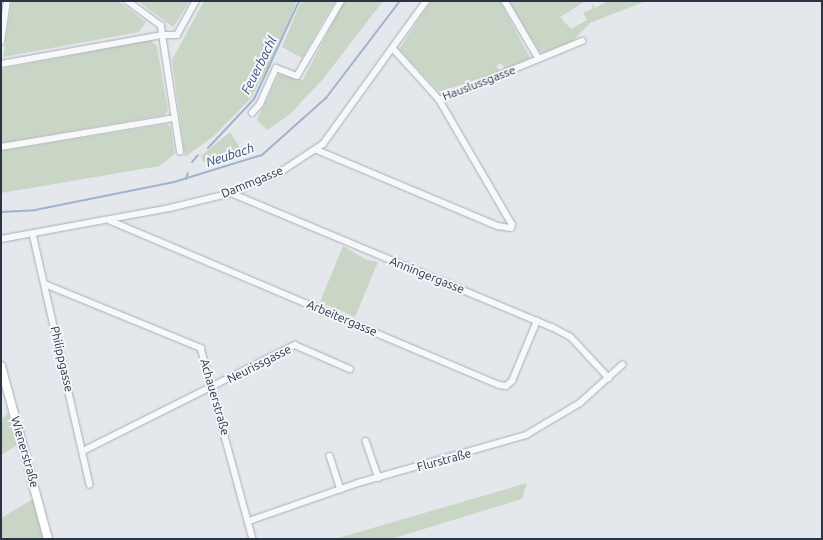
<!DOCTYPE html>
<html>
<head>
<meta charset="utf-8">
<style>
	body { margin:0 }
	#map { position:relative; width:823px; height:540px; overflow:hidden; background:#e4e7ec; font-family:Ubuntu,sans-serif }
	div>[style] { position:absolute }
	.green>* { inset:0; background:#c9d6c5 }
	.stream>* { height:2px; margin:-1px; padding:0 1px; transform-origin:1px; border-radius:1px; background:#9fb4cc }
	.roads { filter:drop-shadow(0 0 1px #a9aeb7) drop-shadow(0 0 1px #a9aeb7) }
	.street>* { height:5.5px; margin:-2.75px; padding:0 2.75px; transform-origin:2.75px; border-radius:2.75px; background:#f7f8fa }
	.secondary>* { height:8px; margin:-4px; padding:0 4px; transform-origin:4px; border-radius:4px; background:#fff }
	span { translate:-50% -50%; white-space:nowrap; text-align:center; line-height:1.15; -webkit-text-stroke:4px #f4f6f9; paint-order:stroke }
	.street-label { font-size:12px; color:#2b3445 }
	.water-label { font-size:13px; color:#34527a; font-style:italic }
	.frame { position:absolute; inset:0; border:2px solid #2b3445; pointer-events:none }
</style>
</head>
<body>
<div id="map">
	<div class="green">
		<div style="clip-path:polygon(12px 1px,118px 1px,146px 22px,139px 32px,3px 57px)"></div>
		<div style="clip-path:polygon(138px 1px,190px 1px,173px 27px)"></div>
		<div style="clip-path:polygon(204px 1px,297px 1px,276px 53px,251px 98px,215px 135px,185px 157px,172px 60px)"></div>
		<div style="clip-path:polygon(301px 1px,335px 1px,302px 58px,282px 47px)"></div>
		<div style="clip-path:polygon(344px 1px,383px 1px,323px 79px,289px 115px,267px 130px,257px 120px,279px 74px,303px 80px)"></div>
		<div style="clip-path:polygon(431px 1px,500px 1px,530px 58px,505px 69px,501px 63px,496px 66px,500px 71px,439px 92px,399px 49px)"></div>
		<div style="clip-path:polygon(509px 1px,586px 1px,560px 17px,571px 29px,587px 20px,583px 13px,593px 8px,591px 1px,595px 8px,608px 1px,646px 1px,590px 23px,573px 41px,543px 53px,539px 51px)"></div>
		<div style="clip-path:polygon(150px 40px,157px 46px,168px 111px,164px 115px,1px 143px,1px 69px)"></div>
		<div style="clip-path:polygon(167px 124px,171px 127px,175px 154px,160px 166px,1px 193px,1px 151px)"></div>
		<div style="clip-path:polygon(230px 132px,240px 148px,203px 162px,201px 156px)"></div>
		<div style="clip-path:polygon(343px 246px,367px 260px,378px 262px,355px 317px,320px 302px)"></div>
		<div style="clip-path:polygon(8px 413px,17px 445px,1px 455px,1px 419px)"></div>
		<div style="clip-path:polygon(527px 483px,522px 499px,391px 539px,335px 539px)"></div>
		<div style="clip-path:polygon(33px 499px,43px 539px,1px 539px,1px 518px)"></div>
	</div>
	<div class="stream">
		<div style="left:208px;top:148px;width:67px;rotate:-46.8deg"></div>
		<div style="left:254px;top:99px;width:108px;rotate:-65.3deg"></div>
		<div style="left:192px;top:162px;width:9px;rotate:-49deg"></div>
		<div style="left:186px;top:179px;width:6px;rotate:-72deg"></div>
		<div style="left:1px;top:212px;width:34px;rotate:-3deg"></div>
		<div style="left:35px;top:210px;width:142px;rotate:-11.4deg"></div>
		<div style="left:174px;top:182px;width:92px;rotate:-17.1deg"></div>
		<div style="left:262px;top:155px;width:86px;rotate:-41.7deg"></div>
		<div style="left:326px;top:98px;width:122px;rotate:-52.7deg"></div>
	</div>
	<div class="roads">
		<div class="street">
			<div style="left:505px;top:1px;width:67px;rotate:59.6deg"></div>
			<div style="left:1px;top:42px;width:41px;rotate:-81.7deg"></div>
			<div style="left:1px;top:64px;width:164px;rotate:-10.2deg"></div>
			<div style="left:162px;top:35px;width:9px;rotate:-96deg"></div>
			<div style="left:161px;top:26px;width:42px;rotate:-143.7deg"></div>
			<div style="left:439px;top:100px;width:155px;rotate:-22.4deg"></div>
			<div style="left:252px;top:113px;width:12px;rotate:-48deg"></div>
			<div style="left:260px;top:104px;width:39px;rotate:-66deg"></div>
			<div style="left:276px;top:68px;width:22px;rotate:21deg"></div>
			<div style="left:297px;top:76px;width:87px;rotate:-59.6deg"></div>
			<div style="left:1px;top:147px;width:176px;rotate:-9.5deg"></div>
			<div style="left:317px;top:150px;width:196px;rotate:22.8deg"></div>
			<div style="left:498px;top:226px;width:13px;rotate:9deg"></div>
			<div style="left:511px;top:228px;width:3px;rotate:-72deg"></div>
			<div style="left:512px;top:225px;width:145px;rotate:-120.3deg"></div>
			<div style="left:439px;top:100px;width:69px;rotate:-132deg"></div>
			<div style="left:180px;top:152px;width:118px;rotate:-98.7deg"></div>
			<div style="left:162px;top:35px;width:15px"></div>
			<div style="left:177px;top:35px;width:39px;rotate:-61deg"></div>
			<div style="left:231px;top:193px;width:348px;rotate:22.7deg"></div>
			<div style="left:552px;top:327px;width:21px;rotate:28deg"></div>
			<div style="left:571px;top:337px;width:56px;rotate:47.2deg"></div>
			<div style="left:111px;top:221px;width:421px;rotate:22.9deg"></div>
			<div style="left:499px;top:385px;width:7px;rotate:8deg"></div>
			<div style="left:506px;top:386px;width:8px;rotate:-40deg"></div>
			<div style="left:512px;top:381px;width:65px;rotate:-67.4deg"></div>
			<div style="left:33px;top:234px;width:257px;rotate:77.2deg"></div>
			<div style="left:1px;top:239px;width:172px;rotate:-10.4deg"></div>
			<div style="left:170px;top:208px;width:63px;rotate:-13.8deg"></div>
			<div style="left:231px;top:193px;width:56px;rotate:-23.3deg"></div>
			<div style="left:282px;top:171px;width:49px;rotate:-33.4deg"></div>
			<div style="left:323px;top:144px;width:176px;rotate:-54.2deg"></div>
			<div style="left:45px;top:284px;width:169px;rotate:22.3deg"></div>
			<div style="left:201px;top:348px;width:198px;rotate:74.8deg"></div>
			<div style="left:366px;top:441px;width:39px;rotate:71deg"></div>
			<div style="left:83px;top:451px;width:237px;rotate:-26.6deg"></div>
			<div style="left:295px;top:345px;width:60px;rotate:23.6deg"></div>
			<div style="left:330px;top:456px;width:35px;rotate:72deg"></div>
			<div style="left:249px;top:521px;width:115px;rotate:-19.2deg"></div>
			<div style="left:358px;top:483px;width:175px;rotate:-15.9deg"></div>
			<div style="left:526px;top:435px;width:63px;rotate:-30.7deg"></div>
			<div style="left:580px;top:403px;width:57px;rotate:-42.1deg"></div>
		</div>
		<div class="secondary">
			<div style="left:1px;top:366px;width:179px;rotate:74.8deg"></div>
		</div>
	</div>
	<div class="street-label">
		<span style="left:479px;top:83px;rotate:-21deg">Hauslussgasse</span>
		<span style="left:252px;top:182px;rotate:-22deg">Dammgasse</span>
		<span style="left:427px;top:275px;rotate:22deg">Anningergasse</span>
		<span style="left:342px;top:318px;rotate:23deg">Arbeitergasse</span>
		<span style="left:62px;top:359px;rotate:77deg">Philippgasse</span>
		<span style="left:259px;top:364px;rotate:-27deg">Neurissgasse</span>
		<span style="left:215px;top:397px;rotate:74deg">Achauerstraße</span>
		<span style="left:25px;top:452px;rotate:74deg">Wienerstraße</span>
		<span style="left:444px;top:460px;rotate:-15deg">Flurstraße</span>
	</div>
	<div class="water-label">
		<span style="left:259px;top:65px;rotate:-63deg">Feuerbachl</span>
		<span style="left:230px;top:155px;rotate:-18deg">Neubach</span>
	</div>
	<div class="frame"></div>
</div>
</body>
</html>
